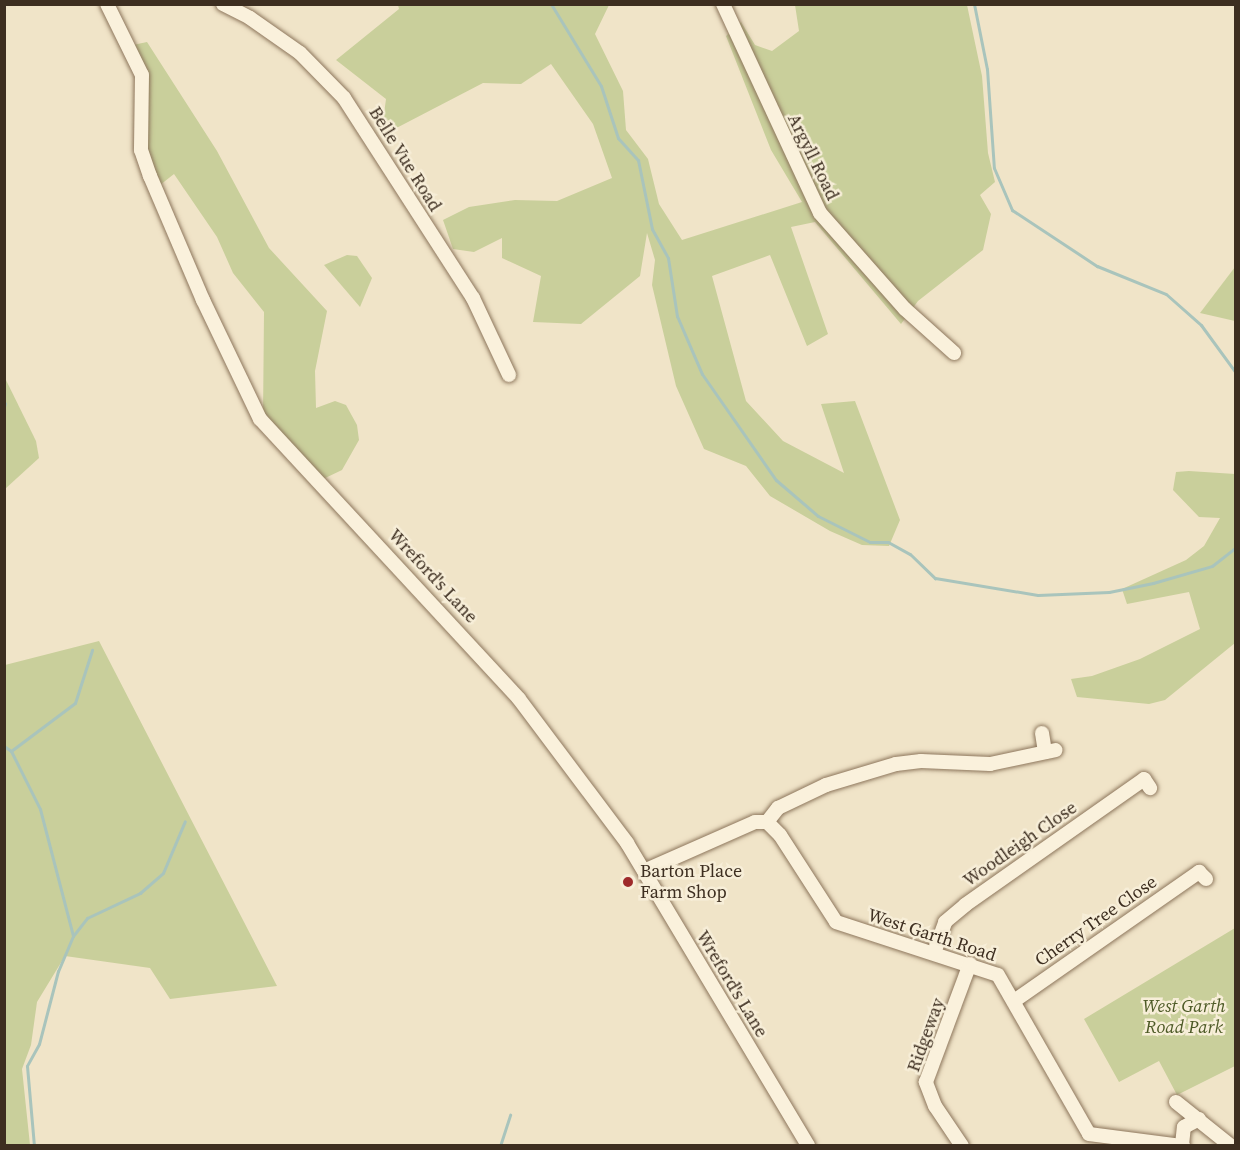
<!DOCTYPE html>
<html>
<head>
<meta charset="utf-8">
<style>
	body { margin:0 }
	#map { position:relative; width:1240px; height:1150px; overflow:hidden; background:#f0e4c8; font-family:"Source Serif 4",serif }
	div>[style] { position:absolute }
	.green>* { inset:0; background:#c9cf9b }
	.stream>* { height:3px; margin:-1.5px; padding:0 1.5px; transform-origin:1.5px; border-radius:1.5px; background:#a9c4bc }
	.roads { filter:drop-shadow(0 0 2px #8d765c) drop-shadow(0 0 2px #8d765c) }
	.minor>* { height:14px; margin:-7px; padding:0 7px; transform-origin:7px; border-radius:7px; background:#faf1dc }
	.dots>* { width:16px; height:16px; translate:-50% -50%; box-sizing:border-box; border:3px solid #f7eed8; border-radius:50% }
	span { translate:-50% -50%; white-space:nowrap; text-align:center; line-height:1.15; -webkit-text-stroke:5px #f7eed8; paint-order:stroke }
	.street-label { font-size:18px; color:#3d2e20 }
	.poi-label { font-size:18px; color:#3d2e20 }
	.left { translate:0 -50%; text-align:left }
	.park-label { font-size:18px; color:#4d5a26; font-style:italic }
	.frame { position:absolute; inset:0; border:6px solid #3d2e20; pointer-events:none }
</style>
</head>
<body>
<div id="map">
	<div class="green">
		<div style="clip-path:polygon(398px 5px,609px 5px,595px 34px,623px 91px,626px 130px,648px 159px,659px 204px,682px 240px,802px 202px,771px 150px,726px 36px,741px 22px,755px 45px,772px 51px,799px 31px,795px 5px,967px 5px,982px 76px,988px 153px,995px 182px,980px 195px,991px 214px,983px 250px,918px 301px,901px 324px,815px 222px,791px 227px,828px 334px,807px 346px,770px 255px,712px 276px,746px 401px,783px 441px,844px 473px,821px 404px,855px 401px,900px 520px,889px 546px,862px 545px,830px 531px,770px 496px,746px 466px,704px 449px,676px 386px,652px 285px,655px 260px,647px 233px,640px 276px,581px 324px,533px 322px,541px 276px,502px 258px,502px 238px,474px 252px,453px 249px,443px 220px,469px 207px,515px 200px,557px 201px,612px 178px,593px 124px,551px 64px,521px 84px,483px 83px,381px 136px,386px 99px,336px 60px,399px 9px)"></div>
		<div style="clip-path:polygon(147px 42px,217px 151px,269px 248px,327px 311px,315px 371px,316px 408px,335px 401px,346px 405px,357px 425px,359px 440px,342px 470px,321px 480px,263px 417px,264px 312px,233px 273px,217px 237px,174px 174px,160px 185px,148px 156px,147px 77px,133px 45px)"></div>
		<div style="clip-path:polygon(347px 255px,357px 256px,372px 278px,360px 307px,324px 265px)"></div>
		<div style="clip-path:polygon(1235px 267px,1235px 321px,1200px 313px)"></div>
		<div style="clip-path:polygon(4px 376px,36px 441px,39px 458px,5px 489px)"></div>
		<div style="clip-path:polygon(1189px 471px,1235px 474px,1235px 643px,1165px 700px,1149px 704px,1077px 697px,1071px 679px,1092px 676px,1140px 659px,1200px 629px,1189px 592px,1127px 604px,1122px 589px,1186px 560px,1204px 546px,1220px 518px,1199px 517px,1173px 490px,1176px 472px)"></div>
		<div style="clip-path:polygon(99px 641px,277px 986px,170px 999px,150px 968px,65px 956px,37px 1002px,31px 1045px,22px 1069px,30px 1145px,5px 1145px,5px 665px)"></div>
		<div style="clip-path:polygon(1235px 928px,1235px 1066px,1177px 1095px,1159px 1061px,1119px 1082px,1084px 1019px)"></div>
	</div>
	<div class="stream">
		<div style="left:551px;top:4px;width:96px;rotate:58.6deg"></div>
		<div style="left:601px;top:86px;width:55px;rotate:71.9deg"></div>
		<div style="left:618px;top:138px;width:30px;rotate:48deg"></div>
		<div style="left:638px;top:160px;width:70px;rotate:78.5deg"></div>
		<div style="left:652px;top:229px;width:33px;rotate:61deg"></div>
		<div style="left:668px;top:258px;width:59px;rotate:81.2deg"></div>
		<div style="left:677px;top:316px;width:63px;rotate:66.7deg"></div>
		<div style="left:702px;top:374px;width:129px;rotate:55.1deg"></div>
		<div style="left:776px;top:480px;width:55px;rotate:40.6deg"></div>
		<div style="left:818px;top:516px;width:58px;rotate:26.6deg"></div>
		<div style="left:870px;top:542px;width:18px"></div>
		<div style="left:888px;top:542px;width:25px;rotate:29deg"></div>
		<div style="left:910px;top:554px;width:35px;rotate:44deg"></div>
		<div style="left:935px;top:578px;width:104px;rotate:9.4deg"></div>
		<div style="left:1038px;top:595px;width:71px;rotate:-2.4deg"></div>
		<div style="left:1109px;top:592px;width:45px;rotate:-11.6deg"></div>
		<div style="left:1153px;top:583px;width:61px;rotate:-16.1deg"></div>
		<div style="left:1212px;top:566px;width:31px;rotate:-38deg"></div>
		<div style="left:974px;top:4px;width:66px;rotate:78.7deg"></div>
		<div style="left:987px;top:69px;width:99px;rotate:86deg"></div>
		<div style="left:994px;top:168px;width:46px;rotate:66.8deg"></div>
		<div style="left:1012px;top:210px;width:102px;rotate:33.4deg"></div>
		<div style="left:1097px;top:266px;width:74px;rotate:22.1deg"></div>
		<div style="left:1166px;top:294px;width:47px;rotate:41.5deg"></div>
		<div style="left:1201px;top:325px;width:59px;rotate:53.9deg"></div>
		<div style="left:4px;top:407px;width:4px;rotate:-76deg"></div>
		<div style="left:4px;top:746px;width:9px;rotate:36deg"></div>
		<div style="left:11px;top:751px;width:65px;rotate:63.4deg"></div>
		<div style="left:40px;top:809px;width:131px;rotate:75.4deg"></div>
		<div style="left:73px;top:936px;width:38px;rotate:113deg"></div>
		<div style="left:58px;top:971px;width:75px;rotate:104.6deg"></div>
		<div style="left:39px;top:1044px;width:25px;rotate:119deg"></div>
		<div style="left:27px;top:1066px;width:80px;rotate:85deg"></div>
		<div style="left:11px;top:751px;width:80px;rotate:-36.9deg"></div>
		<div style="left:75px;top:703px;width:56px;rotate:-72.2deg"></div>
		<div style="left:73px;top:936px;width:23px;rotate:-52deg"></div>
		<div style="left:87px;top:918px;width:59px;rotate:-25.3deg"></div>
		<div style="left:140px;top:893px;width:30px;rotate:-41deg"></div>
		<div style="left:163px;top:873px;width:56px;rotate:-67.1deg"></div>
		<div style="left:500px;top:1146px;width:33px;rotate:-72deg"></div>
	</div>
	<div class="roads">
		<div class="minor">
			<div style="left:107px;top:4px;width:79px;rotate:63.8deg"></div>
			<div style="left:142px;top:75px;width:75px;rotate:90.8deg"></div>
			<div style="left:141px;top:150px;width:28px;rotate:71deg"></div>
			<div style="left:150px;top:176px;width:135px;rotate:66.9deg"></div>
			<div style="left:203px;top:300px;width:132px;rotate:64.4deg"></div>
			<div style="left:260px;top:419px;width:381px;rotate:47.2deg"></div>
			<div style="left:519px;top:699px;width:180px;rotate:53.1deg"></div>
			<div style="left:627px;top:843px;width:353px;rotate:59.1deg"></div>
			<div style="left:223px;top:4px;width:30px;rotate:27deg"></div>
			<div style="left:250px;top:18px;width:61px;rotate:35deg"></div>
			<div style="left:300px;top:53px;width:63px;rotate:45.6deg"></div>
			<div style="left:344px;top:98px;width:238px;rotate:57.2deg"></div>
			<div style="left:473px;top:298px;width:85px;rotate:64.9deg"></div>
			<div style="left:723px;top:4px;width:230px;rotate:65.1deg"></div>
			<div style="left:820px;top:213px;width:128px;rotate:48.5deg"></div>
			<div style="left:905px;top:309px;width:66px;rotate:41.9deg"></div>
			<div style="left:1042px;top:733px;width:19px;rotate:81deg"></div>
			<div style="left:767px;top:822px;width:18px;rotate:-52deg"></div>
			<div style="left:778px;top:808px;width:53px;rotate:-25.6deg"></div>
			<div style="left:826px;top:785px;width:73px;rotate:-16.7deg"></div>
			<div style="left:896px;top:764px;width:25px;rotate:-7deg"></div>
			<div style="left:921px;top:761px;width:69px;rotate:2.5deg"></div>
			<div style="left:990px;top:764px;width:67px;rotate:-12deg"></div>
			<div style="left:644px;top:871px;width:121px;rotate:-23.8deg"></div>
			<div style="left:755px;top:822px;width:12px"></div>
			<div style="left:767px;top:822px;width:18px;rotate:45deg"></div>
			<div style="left:780px;top:835px;width:103px;rotate:57.2deg"></div>
			<div style="left:836px;top:922px;width:170px;rotate:18.1deg"></div>
			<div style="left:998px;top:975px;width:183px;rotate:60.2deg"></div>
			<div style="left:1089px;top:1134px;width:95px;rotate:7.3deg"></div>
			<div style="left:934px;top:953px;width:33px;rotate:-70deg"></div>
			<div style="left:945px;top:922px;width:26px;rotate:-40deg"></div>
			<div style="left:965px;top:905px;width:219px;rotate:-35.1deg"></div>
			<div style="left:1144px;top:779px;width:11px;rotate:56deg"></div>
			<div style="left:1014px;top:1001px;width:226px;rotate:-34.9deg"></div>
			<div style="left:1199px;top:872px;width:10px;rotate:45deg"></div>
			<div style="left:1176px;top:1102px;width:70px;rotate:38.7deg"></div>
			<div style="left:1182px;top:1145px;width:18px;rotate:-84deg"></div>
			<div style="left:1184px;top:1127px;width:17px;rotate:-28deg"></div>
			<div style="left:962px;top:1146px;width:48px;rotate:-124deg"></div>
			<div style="left:935px;top:1106px;width:26px;rotate:-111deg"></div>
			<div style="left:926px;top:1082px;width:126px;rotate:-69.6deg"></div>
		</div>
	</div>
	<div class="dots">
		<div style="left:628px;top:882px;background:#9e2a2b"></div>
	</div>
	<div class="street-label">
		<span style="left:813px;top:157px;rotate:64deg">Argyll Road</span>
		<span style="left:405px;top:159px;rotate:58deg">Belle Vue Road</span>
		<span style="left:433px;top:576px;rotate:47deg">Wreford's Lane</span>
		<span style="left:1020px;top:844px;rotate:-35deg">Woodleigh Close</span>
		<span style="left:1096px;top:921px;rotate:-35deg">Cherry Tree Close</span>
		<span style="left:932px;top:935px;rotate:18deg">West Garth Road</span>
		<span style="left:732px;top:984px;rotate:59deg">Wreford's Lane</span>
		<span style="left:926px;top:1035px;rotate:-70deg">Ridgeway</span>
	</div>
	<div class="poi-label">
		<span class="left" style="left:640px;top:882px">Barton Place<br>Farm Shop</span>
	</div>
	<div class="park-label">
		<span style="left:1184px;top:1017px">West Garth<br>Road Park</span>
	</div>
	<div class="frame"></div>
</div>
</body>
</html>
